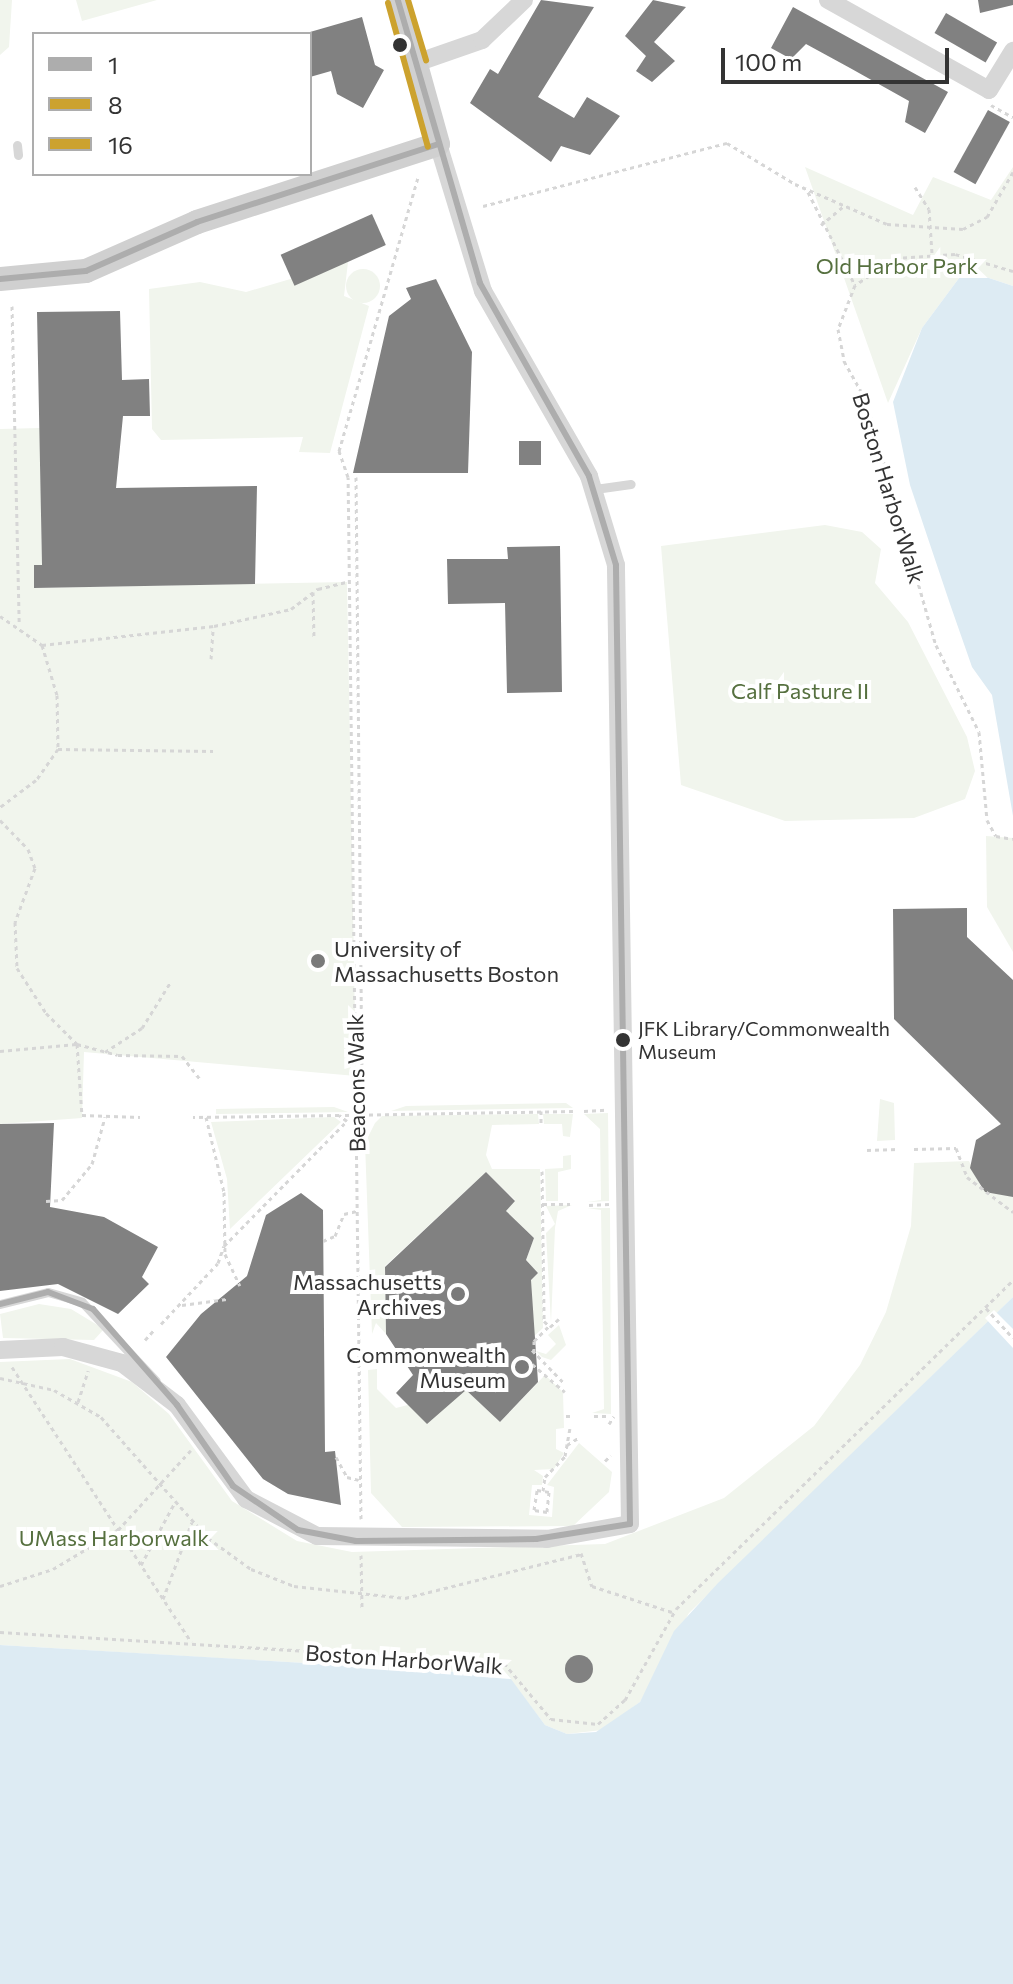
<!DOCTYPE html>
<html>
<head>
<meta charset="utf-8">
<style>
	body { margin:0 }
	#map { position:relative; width:1013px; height:1984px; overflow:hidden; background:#fff; font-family:Commissioner,sans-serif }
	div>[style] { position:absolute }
	.green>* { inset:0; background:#f1f5ed }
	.round { border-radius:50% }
	.water>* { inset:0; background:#ddebf3 }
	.pier>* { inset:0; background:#fff }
	.building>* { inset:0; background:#818181; transform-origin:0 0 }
	.path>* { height:3px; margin-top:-1.5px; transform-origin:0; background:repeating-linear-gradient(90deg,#d6d6d6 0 4px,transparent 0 8px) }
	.lane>* { height:9px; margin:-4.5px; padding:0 4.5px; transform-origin:4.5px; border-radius:4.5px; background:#d7d7d7 }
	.street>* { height:18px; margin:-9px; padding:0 9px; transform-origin:9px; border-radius:9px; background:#d7d7d7 }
	.secondary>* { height:24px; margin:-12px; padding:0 12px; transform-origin:12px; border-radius:12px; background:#d0d0d0 }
	.bus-1>* { height:6px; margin:-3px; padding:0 3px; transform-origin:3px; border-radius:3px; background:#adadad }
	.bus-2>* { height:6px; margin:-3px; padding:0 3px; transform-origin:3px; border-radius:3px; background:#cca22e }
	.bus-3>* { height:6px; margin:-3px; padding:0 3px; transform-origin:3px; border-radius:3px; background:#cca22e }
	.dots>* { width:22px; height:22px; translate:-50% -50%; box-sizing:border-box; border:4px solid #fff; border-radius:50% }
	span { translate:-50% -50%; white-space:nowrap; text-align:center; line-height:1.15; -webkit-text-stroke:8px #fff; paint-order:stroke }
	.bus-label { font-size:20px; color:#333 }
	.left { translate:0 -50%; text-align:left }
	.park-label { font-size:22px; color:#56703f }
	.street-label { font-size:22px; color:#333 }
	.poi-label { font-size:22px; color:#333 }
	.right { translate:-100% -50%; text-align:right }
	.legend { position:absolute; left:32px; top:32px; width:280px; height:144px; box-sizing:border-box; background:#fff; border:2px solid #adadad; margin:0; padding:10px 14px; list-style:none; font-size:24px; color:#333 }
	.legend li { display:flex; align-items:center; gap:16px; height:40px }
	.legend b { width:40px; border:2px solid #adadad }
	.scale { position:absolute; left:721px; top:48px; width:228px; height:36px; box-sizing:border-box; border:4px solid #333; border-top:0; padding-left:10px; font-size:24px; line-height:28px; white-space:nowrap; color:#333; -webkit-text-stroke:6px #fff; paint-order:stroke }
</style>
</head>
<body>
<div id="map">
	<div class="green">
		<div style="clip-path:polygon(0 0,12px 0,9px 47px,0 55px)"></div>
		<div style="clip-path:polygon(76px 0,157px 0,82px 21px)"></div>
		<div style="clip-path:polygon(805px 167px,913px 215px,933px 177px,991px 200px,1013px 167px,1013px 286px,965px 270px,922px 328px,888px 403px)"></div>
		<div style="clip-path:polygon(348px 262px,344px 296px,369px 306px,330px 453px,299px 452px,303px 437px,161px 440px,152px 429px,149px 289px,200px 282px,246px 292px)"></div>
		<div class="round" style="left:346px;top:269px;width:34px;height:34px"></div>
		<div style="clip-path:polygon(40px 428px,42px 565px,34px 566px,35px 588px,347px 582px,356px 1076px,84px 1052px,82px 1118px,0 1124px,0 429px)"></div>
		<div style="clip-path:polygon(825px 525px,862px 532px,881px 549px,875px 583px,908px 622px,967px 737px,975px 771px,965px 799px,914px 818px,785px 821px,681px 785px,661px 546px)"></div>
		<div style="clip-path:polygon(986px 836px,1013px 838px,1013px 952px,987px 907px)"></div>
		<div style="clip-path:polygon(880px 1099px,894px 1103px,895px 1140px,877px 1141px)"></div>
		<div style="clip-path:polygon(566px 1103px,573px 1108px,391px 1111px,406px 1106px)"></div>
		<div style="clip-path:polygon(334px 1107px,348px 1112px,216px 1114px,216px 1109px)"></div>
		<div style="clip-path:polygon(608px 1113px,609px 1201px,587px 1202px,601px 1200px,600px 1129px,584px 1114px)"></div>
		<div style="clip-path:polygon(538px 1114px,539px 1124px,492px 1125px,486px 1155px,492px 1169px,540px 1169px,543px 1328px,532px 1338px,531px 1280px,538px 1273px,526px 1260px,534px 1238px,506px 1211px,515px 1200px,486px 1172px,385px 1266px,386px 1334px,376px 1323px,372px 1334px,365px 1143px,375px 1123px,382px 1116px)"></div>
		<div style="clip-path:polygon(543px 1114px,573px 1114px,570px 1137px,563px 1136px,562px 1124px,544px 1124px)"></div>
		<div style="clip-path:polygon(334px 1117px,341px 1122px,230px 1229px,227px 1179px,211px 1122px)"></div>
		<div style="clip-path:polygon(571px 1155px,571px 1169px,558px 1172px,558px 1201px,546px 1201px,545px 1169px,563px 1168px,563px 1156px)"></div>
		<div style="clip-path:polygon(969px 1161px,982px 1189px,1013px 1197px,1013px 1297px,689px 1613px,640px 1702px,602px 1730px,567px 1734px,545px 1725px,507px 1675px,0 1645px,0 1362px,70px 1359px,132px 1382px,169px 1414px,232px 1501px,297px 1541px,352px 1552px,605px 1544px,724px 1498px,814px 1426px,860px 1365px,886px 1312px,911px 1226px,914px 1163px)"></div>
		<div style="clip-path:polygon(572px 1205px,558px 1211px,555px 1228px,551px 1323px,546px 1233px,555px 1224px,546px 1206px)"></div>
		<div style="clip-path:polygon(587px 1208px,610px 1208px,611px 1414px,592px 1413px,604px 1409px,601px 1210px)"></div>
		<div style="clip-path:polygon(39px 1304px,71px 1309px,104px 1329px,94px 1340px,3px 1338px,0 1314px)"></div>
		<div style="clip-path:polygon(559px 1325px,566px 1345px,551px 1360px,542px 1357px,536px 1351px,546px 1354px,556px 1344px,548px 1335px)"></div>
		<div style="clip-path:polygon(377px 1369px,377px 1389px,396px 1408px,466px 1390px,500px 1422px,545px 1375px,563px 1392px,564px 1428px,556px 1429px,556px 1449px,564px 1453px,554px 1469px,534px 1470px,543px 1476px,542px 1485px,532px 1485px,529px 1515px,552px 1517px,554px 1487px,547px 1485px,579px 1443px,612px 1472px,609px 1492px,573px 1526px,402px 1527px,371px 1493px,368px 1370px)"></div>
	</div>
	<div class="water">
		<div style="clip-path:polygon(965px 270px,1013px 286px,1013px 816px,992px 695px,972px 667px,950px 604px,910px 485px,893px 402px,922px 328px)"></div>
		<div style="clip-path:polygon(1013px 1297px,1013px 1984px,0 1984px,0 1645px,508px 1675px,545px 1725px,567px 1734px,596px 1732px,640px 1702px,674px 1631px,718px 1583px)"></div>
	</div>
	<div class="pier">
		<div style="clip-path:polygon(994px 1310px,1013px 1329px,1013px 1348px,985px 1318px)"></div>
	</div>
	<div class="building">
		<div style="clip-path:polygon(541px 0,594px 7px,538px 97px,574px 118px,587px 97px,620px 116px,590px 155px,561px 146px,551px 162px,470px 103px,490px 69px,498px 74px)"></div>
		<div style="clip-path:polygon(653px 0,686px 7px,654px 42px,675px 61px,652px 82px,636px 71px,646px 56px,625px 36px)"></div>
		<div style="clip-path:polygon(978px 0,1013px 0,1013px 5px,980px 13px)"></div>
		<div style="clip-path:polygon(793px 7px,948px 92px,925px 133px,905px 122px,909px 101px,850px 68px,806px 44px,791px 59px,771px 48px)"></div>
		<div style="left:946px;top:13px;width:59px;height:23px;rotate:30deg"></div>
		<div style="clip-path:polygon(362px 17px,375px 65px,384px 70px,363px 108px,337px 94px,331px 71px,310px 77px,310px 32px)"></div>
		<div style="left:988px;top:110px;width:25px;height:71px;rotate:29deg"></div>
		<div style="left:372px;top:214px;width:34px;height:100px;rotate:66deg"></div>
		<div style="clip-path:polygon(436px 279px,472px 352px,468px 473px,353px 473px,389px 316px,411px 299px,406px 288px)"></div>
		<div style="clip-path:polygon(120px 311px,122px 380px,149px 379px,150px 416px,123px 416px,116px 488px,257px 486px,255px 584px,34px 588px,34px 565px,42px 565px,37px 312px)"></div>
		<div style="left:519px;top:441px;width:22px;height:24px"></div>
		<div style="clip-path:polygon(560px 546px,562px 692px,507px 693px,505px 603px,448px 604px,447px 559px,508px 559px,507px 547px)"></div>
		<div style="clip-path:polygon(967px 908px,967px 937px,1013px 980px,1013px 1197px,985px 1192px,970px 1168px,976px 1140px,1001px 1124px,894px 1019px,893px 909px)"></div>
		<div style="clip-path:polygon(54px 1123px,50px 1207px,104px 1217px,158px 1247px,142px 1277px,149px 1284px,118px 1314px,58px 1284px,0 1291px,0 1124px)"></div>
		<div style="clip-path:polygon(486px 1172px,515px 1201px,506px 1211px,534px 1238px,526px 1260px,538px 1273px,531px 1280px,538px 1382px,500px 1422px,466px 1390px,427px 1424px,396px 1393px,413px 1375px,386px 1334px,385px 1267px)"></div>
		<div style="clip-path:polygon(301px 1193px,323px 1210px,325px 1452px,335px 1451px,341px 1505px,288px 1494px,263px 1479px,166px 1357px,201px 1314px,247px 1276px,266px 1215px)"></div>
		<div class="round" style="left:565px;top:1655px;width:28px;height:28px"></div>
	</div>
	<div class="path">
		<div style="left:991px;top:105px;width:25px;rotate:29deg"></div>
		<div style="left:915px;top:187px;width:26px;rotate:58deg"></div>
		<div style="left:929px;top:209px;width:44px;rotate:86.1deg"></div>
		<div style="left:808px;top:192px;width:104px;rotate:63.2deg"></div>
		<div style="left:483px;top:206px;width:252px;rotate:-14.5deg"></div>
		<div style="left:727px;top:143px;width:79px;rotate:31.1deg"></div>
		<div style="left:795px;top:184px;width:100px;rotate:23.5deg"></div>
		<div style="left:887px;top:224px;width:76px;rotate:3.8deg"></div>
		<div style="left:963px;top:229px;width:27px;rotate:-27deg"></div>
		<div style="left:987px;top:217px;width:52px;rotate:-60deg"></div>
		<div style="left:821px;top:225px;width:31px;rotate:-40deg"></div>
		<div style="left:1013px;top:271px;width:60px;rotate:-163.7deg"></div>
		<div style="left:955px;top:254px;width:59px;rotate:176.1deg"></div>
		<div style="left:896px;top:258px;width:49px;rotate:146.6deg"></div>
		<div style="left:855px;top:285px;width:47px;rotate:111.1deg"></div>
		<div style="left:838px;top:329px;width:33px;rotate:79deg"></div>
		<div style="left:844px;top:361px;width:45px;rotate:60.6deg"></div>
		<div style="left:866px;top:400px;width:255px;rotate:74.1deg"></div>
		<div style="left:936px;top:645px;width:97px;rotate:63.7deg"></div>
		<div style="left:979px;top:732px;width:88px;rotate:84.8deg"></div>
		<div style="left:987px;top:820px;width:18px;rotate:61deg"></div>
		<div style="left:996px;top:836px;width:17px;rotate:10deg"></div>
		<div style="left:12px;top:306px;width:316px;rotate:88.7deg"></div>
		<div style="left:356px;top:477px;width:606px;rotate:89.43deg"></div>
		<div style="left:313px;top:592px;width:47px;rotate:88.8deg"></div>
		<div style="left:0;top:616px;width:51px;rotate:34.6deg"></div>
		<div style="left:42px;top:645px;width:52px;rotate:73.3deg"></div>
		<div style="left:57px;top:695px;width:54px;rotate:88.9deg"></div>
		<div style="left:58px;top:749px;width:38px;rotate:125deg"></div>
		<div style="left:36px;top:780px;width:45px;rotate:143.1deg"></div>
		<div style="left:42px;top:645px;width:173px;rotate:-6.3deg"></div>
		<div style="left:214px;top:626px;width:79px;rotate:-12.4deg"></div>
		<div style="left:291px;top:609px;width:34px;rotate:-37deg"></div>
		<div style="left:318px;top:589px;width:30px;rotate:-14deg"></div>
		<div style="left:211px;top:659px;width:32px;rotate:-86deg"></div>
		<div style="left:58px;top:749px;width:155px;rotate:0.7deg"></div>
		<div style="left:0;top:820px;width:40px;rotate:46deg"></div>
		<div style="left:28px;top:849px;width:20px;rotate:70deg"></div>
		<div style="left:35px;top:868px;width:58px;rotate:110.3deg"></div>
		<div style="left:15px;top:922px;width:46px;rotate:87.5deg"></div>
		<div style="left:17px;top:968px;width:54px;rotate:57.2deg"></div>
		<div style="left:46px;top:1013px;width:44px;rotate:45deg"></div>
		<div style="left:77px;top:1044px;width:71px;rotate:86deg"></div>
		<div style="left:82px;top:1115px;width:58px;rotate:2deg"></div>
		<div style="left:0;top:1051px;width:77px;rotate:-5.2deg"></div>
		<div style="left:77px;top:1044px;width:42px;rotate:15deg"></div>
		<div style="left:118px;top:1055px;width:64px;rotate:0.9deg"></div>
		<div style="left:182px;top:1056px;width:29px;rotate:52deg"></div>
		<div style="left:105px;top:1052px;width:44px;rotate:-33deg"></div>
		<div style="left:142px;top:1028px;width:53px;rotate:-58.1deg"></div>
		<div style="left:541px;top:1111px;width:12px;rotate:90deg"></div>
		<div style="left:584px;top:1111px;width:22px;rotate:-3deg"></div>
		<div style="left:345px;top:1115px;width:228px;rotate:-1deg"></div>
		<div style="left:206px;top:1117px;width:77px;rotate:76.5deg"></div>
		<div style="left:224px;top:1192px;width:62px;rotate:89.1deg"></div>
		<div style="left:225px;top:1254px;width:35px;rotate:65deg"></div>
		<div style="left:914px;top:1149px;width:42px;rotate:-1.4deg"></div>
		<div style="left:956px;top:1148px;width:31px;rotate:69deg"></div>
		<div style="left:967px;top:1177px;width:58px;rotate:37.3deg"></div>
		<div style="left:867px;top:1150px;width:31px;rotate:-2deg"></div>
		<div style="left:542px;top:1171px;width:150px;rotate:89.2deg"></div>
		<div style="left:544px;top:1321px;width:8px;rotate:45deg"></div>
		<div style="left:550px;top:1327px;width:12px;rotate:-42deg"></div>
		<div style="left:46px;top:1201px;width:16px;rotate:-4deg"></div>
		<div style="left:62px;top:1200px;width:47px;rotate:-50.2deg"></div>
		<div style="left:92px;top:1164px;width:49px;rotate:-74.5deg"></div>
		<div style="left:543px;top:1204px;width:27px"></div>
		<div style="left:589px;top:1205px;width:20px;rotate:-3deg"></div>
		<div style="left:323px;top:1241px;width:13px;rotate:-23deg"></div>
		<div style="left:335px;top:1236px;width:24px;rotate:-68deg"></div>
		<div style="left:344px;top:1214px;width:13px;rotate:-13deg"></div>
		<div style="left:182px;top:1305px;width:45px;rotate:-7.6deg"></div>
		<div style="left:986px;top:1308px;width:40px;rotate:48deg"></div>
		<div style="left:161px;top:1324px;width:83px;rotate:-46.9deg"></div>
		<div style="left:218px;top:1263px;width:18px;rotate:-71deg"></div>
		<div style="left:224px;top:1246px;width:175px;rotate:-45.5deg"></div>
		<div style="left:347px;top:1121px;width:10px;rotate:-143deg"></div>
		<div style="left:339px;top:1115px;width:146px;rotate:179.2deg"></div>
		<div style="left:145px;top:1340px;width:13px;rotate:-48deg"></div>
		<div style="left:532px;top:1350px;width:47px;rotate:45.9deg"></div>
		<div style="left:534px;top:1352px;width:11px;rotate:-90deg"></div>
		<div style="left:534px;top:1341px;width:21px;rotate:-45deg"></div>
		<div style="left:532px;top:1364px;width:43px;rotate:40.3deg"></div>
		<div style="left:12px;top:1367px;width:328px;rotate:56.9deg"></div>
		<div style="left:0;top:1378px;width:55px;rotate:12.5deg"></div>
		<div style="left:54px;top:1390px;width:54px;rotate:29.9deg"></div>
		<div style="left:101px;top:1417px;width:162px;rotate:48.5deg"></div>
		<div style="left:208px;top:1538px;width:53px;rotate:35.8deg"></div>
		<div style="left:251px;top:1569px;width:46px;rotate:21.6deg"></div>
		<div style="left:294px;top:1586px;width:112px;rotate:6.2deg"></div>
		<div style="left:405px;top:1598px;width:181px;rotate:-14deg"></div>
		<div style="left:78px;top:1402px;width:33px;rotate:-72deg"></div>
		<div style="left:566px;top:1416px;width:8px"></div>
		<div style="left:594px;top:1416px;width:15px"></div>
		<div style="left:609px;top:1424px;width:9px;rotate:-58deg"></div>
		<div style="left:567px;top:1445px;width:15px;rotate:-32deg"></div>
		<div style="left:336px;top:1457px;width:23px;rotate:61deg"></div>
		<div style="left:347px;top:1477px;width:12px;rotate:14deg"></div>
		<div style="left:605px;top:1461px;width:8px;rotate:-45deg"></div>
		<div style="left:537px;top:1490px;width:12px;rotate:9deg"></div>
		<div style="left:549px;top:1492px;width:20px;rotate:96deg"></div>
		<div style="left:547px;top:1512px;width:13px;rotate:-171deg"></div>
		<div style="left:534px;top:1510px;width:20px;rotate:-81deg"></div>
		<div style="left:543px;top:1491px;width:14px;rotate:-82deg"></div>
		<div style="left:545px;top:1477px;width:29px;rotate:-46deg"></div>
		<div style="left:565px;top:1456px;width:28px;rotate:-80deg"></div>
		<div style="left:361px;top:1519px;width:1042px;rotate:-90.71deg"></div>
		<div style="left:348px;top:477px;width:28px;rotate:-109deg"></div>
		<div style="left:339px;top:451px;width:284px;rotate:-73.9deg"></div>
		<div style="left:581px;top:1553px;width:35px;rotate:72deg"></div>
		<div style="left:592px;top:1586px;width:84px;rotate:18deg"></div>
		<div style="left:361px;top:1555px;width:54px;rotate:88.9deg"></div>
		<div style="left:141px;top:1565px;width:72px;rotate:-61.6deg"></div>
		<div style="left:0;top:1586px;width:56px;rotate:-17.8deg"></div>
		<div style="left:53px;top:1569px;width:76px;rotate:-31deg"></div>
		<div style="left:118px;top:1530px;width:108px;rotate:-47.6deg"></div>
		<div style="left:163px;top:1599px;width:82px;rotate:-69.4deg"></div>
		<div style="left:0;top:1632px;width:505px;rotate:3.52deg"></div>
		<div style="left:504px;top:1663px;width:73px;rotate:50deg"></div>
		<div style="left:551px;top:1719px;width:47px;rotate:6.1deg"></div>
		<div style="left:598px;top:1724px;width:36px;rotate:-42deg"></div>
		<div style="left:625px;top:1700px;width:104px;rotate:-60.7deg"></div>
		<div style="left:676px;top:1609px;width:471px;rotate:-44.3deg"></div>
	</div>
	<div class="lane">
		<div style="left:17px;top:145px;width:10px;rotate:84deg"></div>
		<div style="left:595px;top:489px;width:36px;rotate:-8deg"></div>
		<div style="left:0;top:1304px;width:49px;rotate:-14deg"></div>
		<div style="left:48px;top:1292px;width:35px;rotate:16deg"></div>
		<div style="left:82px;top:1302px;width:108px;rotate:46.9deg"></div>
	</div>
	<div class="street">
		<div style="left:828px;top:0;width:184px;rotate:29.2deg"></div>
		<div style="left:989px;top:90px;width:46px;rotate:-58.4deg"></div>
		<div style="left:416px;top:63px;width:70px;rotate:-19.2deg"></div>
		<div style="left:482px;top:40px;width:58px;rotate:-43.6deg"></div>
		<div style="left:0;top:1350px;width:63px;rotate:-2.7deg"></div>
		<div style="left:63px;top:1347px;width:61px;rotate:15.2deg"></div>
		<div style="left:122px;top:1363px;width:69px;rotate:37.4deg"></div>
		<div style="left:177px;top:1405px;width:117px;rotate:53.7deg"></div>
		<div style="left:246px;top:1499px;width:80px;rotate:27.5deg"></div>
		<div style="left:317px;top:1536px;width:230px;rotate:0.7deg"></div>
		<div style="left:547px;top:1539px;width:84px;rotate:-10.2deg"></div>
		<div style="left:630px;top:1524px;width:959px;rotate:-90.84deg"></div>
		<div style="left:616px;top:565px;width:93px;rotate:-106.9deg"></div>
		<div style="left:589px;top:476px;width:213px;rotate:-119.8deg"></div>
		<div style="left:483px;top:291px;width:154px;rotate:-107deg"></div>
	</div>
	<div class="secondary">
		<div style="left:0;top:279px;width:86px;rotate:-5.3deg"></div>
		<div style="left:86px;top:271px;width:121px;rotate:-23.8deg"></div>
		<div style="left:197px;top:222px;width:253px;rotate:-17.9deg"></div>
		<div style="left:438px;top:144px;width:149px;rotate:-105.5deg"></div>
	</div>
	<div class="bus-1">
		<div style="left:0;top:279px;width:86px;rotate:-5.3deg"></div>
		<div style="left:86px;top:271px;width:121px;rotate:-23.8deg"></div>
		<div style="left:197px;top:222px;width:253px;rotate:-17.9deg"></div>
		<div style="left:0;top:1304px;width:49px;rotate:-14deg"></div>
		<div style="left:48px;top:1292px;width:48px;rotate:20.7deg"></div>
		<div style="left:93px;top:1309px;width:128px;rotate:48.8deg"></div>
		<div style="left:177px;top:1405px;width:98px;rotate:55.3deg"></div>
		<div style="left:233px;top:1486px;width:78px;rotate:34.1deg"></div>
		<div style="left:298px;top:1530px;width:59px;rotate:10.7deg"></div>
		<div style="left:356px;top:1541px;width:180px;rotate:-0.6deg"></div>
		<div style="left:536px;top:1539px;width:95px;rotate:-9.1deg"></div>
		<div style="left:630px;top:1524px;width:959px;rotate:-90.84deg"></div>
		<div style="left:616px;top:565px;width:93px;rotate:-106.9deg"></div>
		<div style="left:589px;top:476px;width:222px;rotate:-119.5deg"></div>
		<div style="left:480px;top:283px;width:295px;rotate:-106.2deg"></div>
	</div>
	<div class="bus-2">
		<div style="left:388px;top:3px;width:149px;rotate:74.5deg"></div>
	</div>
	<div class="bus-3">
		<div style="left:408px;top:0;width:63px;rotate:73.3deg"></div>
	</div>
	<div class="dots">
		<div style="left:400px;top:45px;background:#333"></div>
		<div style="left:318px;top:961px;background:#7a7a7a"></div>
		<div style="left:623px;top:1040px;background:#333"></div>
		<div style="left:458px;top:1294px;background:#7a7a7a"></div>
		<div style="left:522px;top:1367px;background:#7a7a7a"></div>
	</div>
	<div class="bus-label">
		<span class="left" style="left:638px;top:1040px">JFK Library/Commonwealth<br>Museum</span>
	</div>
	<div class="park-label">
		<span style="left:897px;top:266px">Old Harbor Park</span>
		<span style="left:800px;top:691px">Calf Pasture II</span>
		<span style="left:114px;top:1538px">UMass Harborwalk</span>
	</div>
	<div class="street-label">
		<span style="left:889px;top:488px;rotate:73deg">Boston HarborWalk</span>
		<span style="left:356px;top:1083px;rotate:-91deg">Beacons Walk</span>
		<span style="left:404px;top:1659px;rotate:4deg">Boston HarborWalk</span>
	</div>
	<div class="poi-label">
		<span class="left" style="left:334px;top:961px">University of<br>Massachusetts Boston</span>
		<span class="right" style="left:442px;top:1294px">Massachusetts<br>Archives</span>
		<span class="right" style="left:506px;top:1367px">Commonwealth<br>Museum</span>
	</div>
	<ul class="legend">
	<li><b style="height:10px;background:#adadad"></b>1</li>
	<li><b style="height:10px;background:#cca22e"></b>8</li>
	<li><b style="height:10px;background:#cca22e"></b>16</li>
	</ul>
	<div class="scale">100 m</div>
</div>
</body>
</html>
